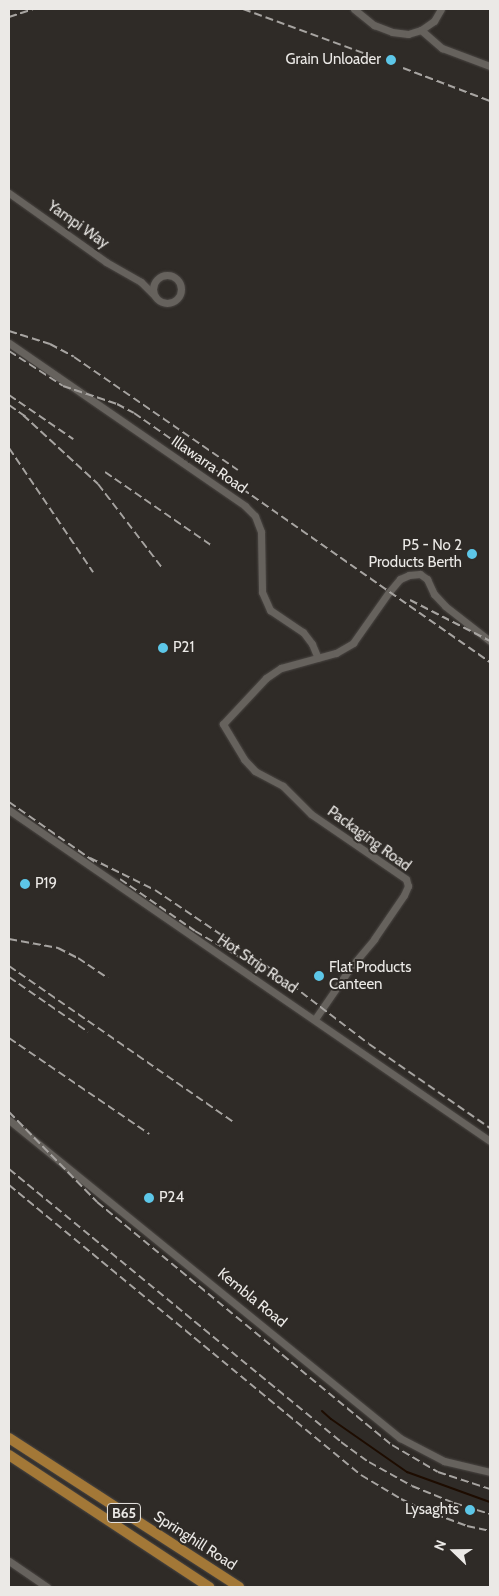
<!DOCTYPE html>
<html>
<head>
<meta charset="utf-8">
<style>
	body { margin:0 }
	#map { position:relative; width:499px; height:1596px; overflow:hidden; background:#2f2b27; font-family:Cabin,sans-serif }
	div>[style] { position:absolute }
	.stream>* { height:2px; margin:-1px; padding:0 1px; transform-origin:1px; border-radius:1px; background:#1d0c00 }
	.roads { filter:drop-shadow(0 0 1px #4a4643) drop-shadow(0 0 1px #4a4643) }
	.street>* { height:7px; margin:-3.5px; padding:0 3.5px; transform-origin:3.5px; border-radius:3.5px; background:#66625d }
	.street>.ring { margin:-3.5px; padding:0; box-sizing:content-box; background:none; border:7px solid #66625d; border-radius:50% }
	.primary>* { height:10px; margin:-5px; padding:0 5px; transform-origin:5px; border-radius:5px; background:#a37837 }
	.rail>* { height:2px; margin-top:-1px; transform-origin:0; background:repeating-linear-gradient(90deg,#a7a4a1 0 8px,transparent 0 12px) }
	.dots>* { width:14px; height:14px; translate:-50% -50%; box-sizing:border-box; border:2px solid #2f2b27; border-radius:50% }
	span { translate:-50% -50%; white-space:nowrap; text-align:center; line-height:1.15; -webkit-text-stroke:4px #2f2b27; paint-order:stroke }
	.shield-label span { padding:1px 4px; background:#2f2b27; border:1px solid; border-radius:4px; -webkit-text-stroke-width:0 }
	.shield-label { font-size:14px; color:#ebe9e6; font-weight:700 }
	.poi-label { font-size:15px; color:#ebe9e6 }
	.right { translate:-100% -50%; text-align:right }
	.left { translate:0 -50%; text-align:left }
	.street-label { font-size:15px; color:#ebe9e6 }
	.frame { position:absolute; inset:0; border:10px solid #ebe9e6; pointer-events:none }
	.north { position:absolute; left:429px; top:1526px; width:50px; height:50px; -webkit-text-stroke:4px #2f2b27; paint-order:stroke; rotate:292deg; font-size:14px; font-weight:700; line-height:20px; text-align:center; color:#ebe9e6 }
	.north::after { content:''; display:block; margin:auto; width:18px; height:22px; background:#ebe9e6; clip-path:polygon(50% 0,100% 100%,50% 72%,0 100%) }
</style>
</head>
<body>
<div id="map">
	<div class="stream">
		<div style="left:322px;top:1411px;width:12px;rotate:42deg"></div>
		<div style="left:331px;top:1419px;width:93px;rotate:34.9deg"></div>
		<div style="left:407px;top:1472px;width:88px;rotate:19.9deg"></div>
	</div>
	<div class="roads">
		<div class="street">
			<div style="left:354px;top:9px;width:26px;rotate:39deg"></div>
			<div style="left:374px;top:25px;width:19px;rotate:21deg"></div>
			<div style="left:392px;top:32px;width:16px;rotate:7deg"></div>
			<div style="left:408px;top:34px;width:14px;rotate:-17deg"></div>
			<div style="left:421px;top:30px;width:16px;rotate:-35deg"></div>
			<div style="left:434px;top:21px;width:14px;rotate:-60deg"></div>
			<div style="left:421px;top:30px;width:28px;rotate:41deg"></div>
			<div style="left:442px;top:48px;width:51px;rotate:20.6deg"></div>
			<div style="left:9px;top:193px;width:119px;rotate:35.4deg"></div>
			<div style="left:106px;top:262px;width:40px;rotate:29.7deg"></div>
			<div style="left:141px;top:282px;width:20px;rotate:45deg"></div>
			<div class="ring" style="left:153px;top:275px;width:21px;height:21px"></div>
			<div style="left:9px;top:343px;width:287px;rotate:34.6deg"></div>
			<div style="left:245px;top:506px;width:14px;rotate:45deg"></div>
			<div style="left:255px;top:516px;width:17px;rotate:69deg"></div>
			<div style="left:261px;top:532px;width:60px;rotate:89deg"></div>
			<div style="left:262px;top:592px;width:20px;rotate:66deg"></div>
			<div style="left:270px;top:610px;width:40px;rotate:34deg"></div>
			<div style="left:303px;top:632px;width:15px;rotate:53deg"></div>
			<div style="left:312px;top:644px;width:15px;rotate:67deg"></div>
			<div style="left:9px;top:810px;width:584px;rotate:34.53deg"></div>
			<div style="left:315px;top:1019px;width:62px;rotate:-55.5deg"></div>
			<div style="left:350px;top:968px;width:38px;rotate:-50deg"></div>
			<div style="left:374px;top:939px;width:53px;rotate:-55.7deg"></div>
			<div style="left:404px;top:895px;width:10px;rotate:-66deg"></div>
			<div style="left:408px;top:886px;width:7px;rotate:-106deg"></div>
			<div style="left:406px;top:879px;width:115px;rotate:-145.6deg"></div>
			<div style="left:311px;top:814px;width:40px;rotate:-135deg"></div>
			<div style="left:283px;top:786px;width:32px;rotate:-152deg"></div>
			<div style="left:255px;top:771px;width:16px;rotate:-133deg"></div>
			<div style="left:244px;top:759px;width:41px;rotate:-121deg"></div>
			<div style="left:223px;top:724px;width:63px;rotate:-46.9deg"></div>
			<div style="left:266px;top:678px;width:18px;rotate:-34deg"></div>
			<div style="left:281px;top:668px;width:57px;rotate:-15.3deg"></div>
			<div style="left:336px;top:653px;width:20px;rotate:-30deg"></div>
			<div style="left:353px;top:643px;width:62px;rotate:-54.8deg"></div>
			<div style="left:389px;top:592px;width:17px;rotate:-50deg"></div>
			<div style="left:400px;top:579px;width:10px;rotate:-24deg"></div>
			<div style="left:409px;top:575px;width:11px;rotate:-5deg"></div>
			<div style="left:420px;top:574px;width:9px;rotate:36deg"></div>
			<div style="left:427px;top:579px;width:17px;rotate:65deg"></div>
			<div style="left:434px;top:594px;width:16px;rotate:47deg"></div>
			<div style="left:445px;top:606px;width:57px;rotate:37.9deg"></div>
			<div style="left:9px;top:1120px;width:504px;rotate:39.12deg"></div>
			<div style="left:400px;top:1438px;width:50px;rotate:27.6deg"></div>
			<div style="left:444px;top:1461px;width:47px;rotate:13.4deg"></div>
			<div style="left:9px;top:1561px;width:46px;rotate:34.4deg"></div>
		</div>
		<div class="primary">
			<div style="left:9px;top:1438px;width:274px;rotate:32.9deg"></div>
			<div style="left:9px;top:1455px;width:240px;rotate:33.4deg"></div>
		</div>
	</div>
	<div class="rail">
		<div style="left:243px;top:9px;width:143px;rotate:20.1deg"></div>
		<div style="left:9px;top:17px;width:25px;rotate:-18deg"></div>
		<div style="left:403px;top:68px;width:93px;rotate:20.8deg"></div>
		<div style="left:9px;top:331px;width:43px;rotate:17.6deg"></div>
		<div style="left:50px;top:344px;width:27px;rotate:28deg"></div>
		<div style="left:74px;top:357px;width:199px;rotate:34.6deg"></div>
		<div style="left:9px;top:351px;width:64px;rotate:32.9deg"></div>
		<div style="left:63px;top:386px;width:57px;rotate:18.4deg"></div>
		<div style="left:117px;top:404px;width:19px;rotate:28deg"></div>
		<div style="left:134px;top:413px;width:434px;rotate:35deg"></div>
		<div style="left:9px;top:395px;width:78px;rotate:34.5deg"></div>
		<div style="left:9px;top:405px;width:24px;rotate:35deg"></div>
		<div style="left:23px;top:415px;width:102px;rotate:42.6deg"></div>
		<div style="left:98px;top:484px;width:107px;rotate:52.6deg"></div>
		<div style="left:9px;top:448px;width:150px;rotate:55.9deg"></div>
		<div style="left:105px;top:472px;width:129px;rotate:34.6deg"></div>
		<div style="left:410px;top:600px;width:90px;rotate:27.1deg"></div>
		<div style="left:9px;top:802px;width:105px;rotate:34.9deg"></div>
		<div style="left:90px;top:858px;width:72px;rotate:26.2deg"></div>
		<div style="left:155px;top:890px;width:130px;rotate:34.1deg"></div>
		<div style="left:263px;top:963px;width:133px;rotate:37.4deg"></div>
		<div style="left:369px;top:1044px;width:147px;rotate:34.8deg"></div>
		<div style="left:120px;top:879px;width:91px;rotate:34.7deg"></div>
		<div style="left:195px;top:931px;width:79px;rotate:30.5deg"></div>
		<div style="left:9px;top:939px;width:50px;rotate:10.4deg"></div>
		<div style="left:58px;top:948px;width:22px;rotate:27deg"></div>
		<div style="left:78px;top:958px;width:36px;rotate:34deg"></div>
		<div style="left:9px;top:966px;width:272px;rotate:34.8deg"></div>
		<div style="left:9px;top:977px;width:96px;rotate:34.8deg"></div>
		<div style="left:9px;top:1038px;width:170px;rotate:34.4deg"></div>
		<div style="left:9px;top:1112px;width:126px;rotate:45.6deg"></div>
		<div style="left:97px;top:1202px;width:382px;rotate:39.5deg"></div>
		<div style="left:392px;top:1445px;width:53px;rotate:30.4deg"></div>
		<div style="left:438px;top:1472px;width:55px;rotate:18.1deg"></div>
		<div style="left:9px;top:1169px;width:430px;rotate:39.4deg"></div>
		<div style="left:341px;top:1442px;width:34px;rotate:36deg"></div>
		<div style="left:369px;top:1462px;width:49px;rotate:29.2deg"></div>
		<div style="left:412px;top:1486px;width:45px;rotate:22deg"></div>
		<div style="left:454px;top:1503px;width:38px;rotate:17deg"></div>
		<div style="left:9px;top:1185px;width:456px;rotate:39.5deg"></div>
		<div style="left:361px;top:1475px;width:47px;rotate:31deg"></div>
		<div style="left:401px;top:1499px;width:25px;rotate:26deg"></div>
		<div style="left:424px;top:1510px;width:46px;rotate:20.4deg"></div>
		<div style="left:467px;top:1526px;width:24px;rotate:12deg"></div>
	</div>
	<div class="dots">
		<div style="left:391px;top:60px;background:#5dc7e8"></div>
		<div style="left:472px;top:554px;background:#5dc7e8"></div>
		<div style="left:163px;top:648px;background:#5dc7e8"></div>
		<div style="left:25px;top:884px;background:#5dc7e8"></div>
		<div style="left:319px;top:976px;background:#5dc7e8"></div>
		<div style="left:149px;top:1198px;background:#5dc7e8"></div>
		<div style="left:470px;top:1510px;background:#5dc7e8"></div>
	</div>
	<div class="shield-label">
		<span style="left:124px;top:1513px">B65</span>
	</div>
	<div class="poi-label">
		<span class="right" style="left:381px;top:60px">Grain Unloader</span>
		<span class="right" style="left:462px;top:554px">P5 - No 2<br>Products Berth</span>
		<span class="left" style="left:173px;top:648px">P21</span>
		<span class="left" style="left:35px;top:884px">P19</span>
		<span class="left" style="left:329px;top:976px">Flat Products<br>Canteen</span>
		<span class="left" style="left:159px;top:1198px">P24</span>
		<span class="right" style="left:459px;top:1510px">Lysaghts</span>
	</div>
	<div class="street-label">
		<span style="left:78px;top:225px;rotate:35deg">Yampi Way</span>
		<span style="left:209px;top:465px;rotate:35deg">Illawarra Road</span>
		<span style="left:369px;top:839px;rotate:36deg">Packaging Road</span>
		<span style="left:257px;top:964px;rotate:34deg">Hot Strip Road</span>
		<span style="left:252px;top:1298px;rotate:39deg">Kembla Road</span>
		<span style="left:195px;top:1541px;rotate:33deg">Springhill Road</span>
	</div>
	<div class="frame"></div>
	<div class="north">N</div>
</div>
</body>
</html>
